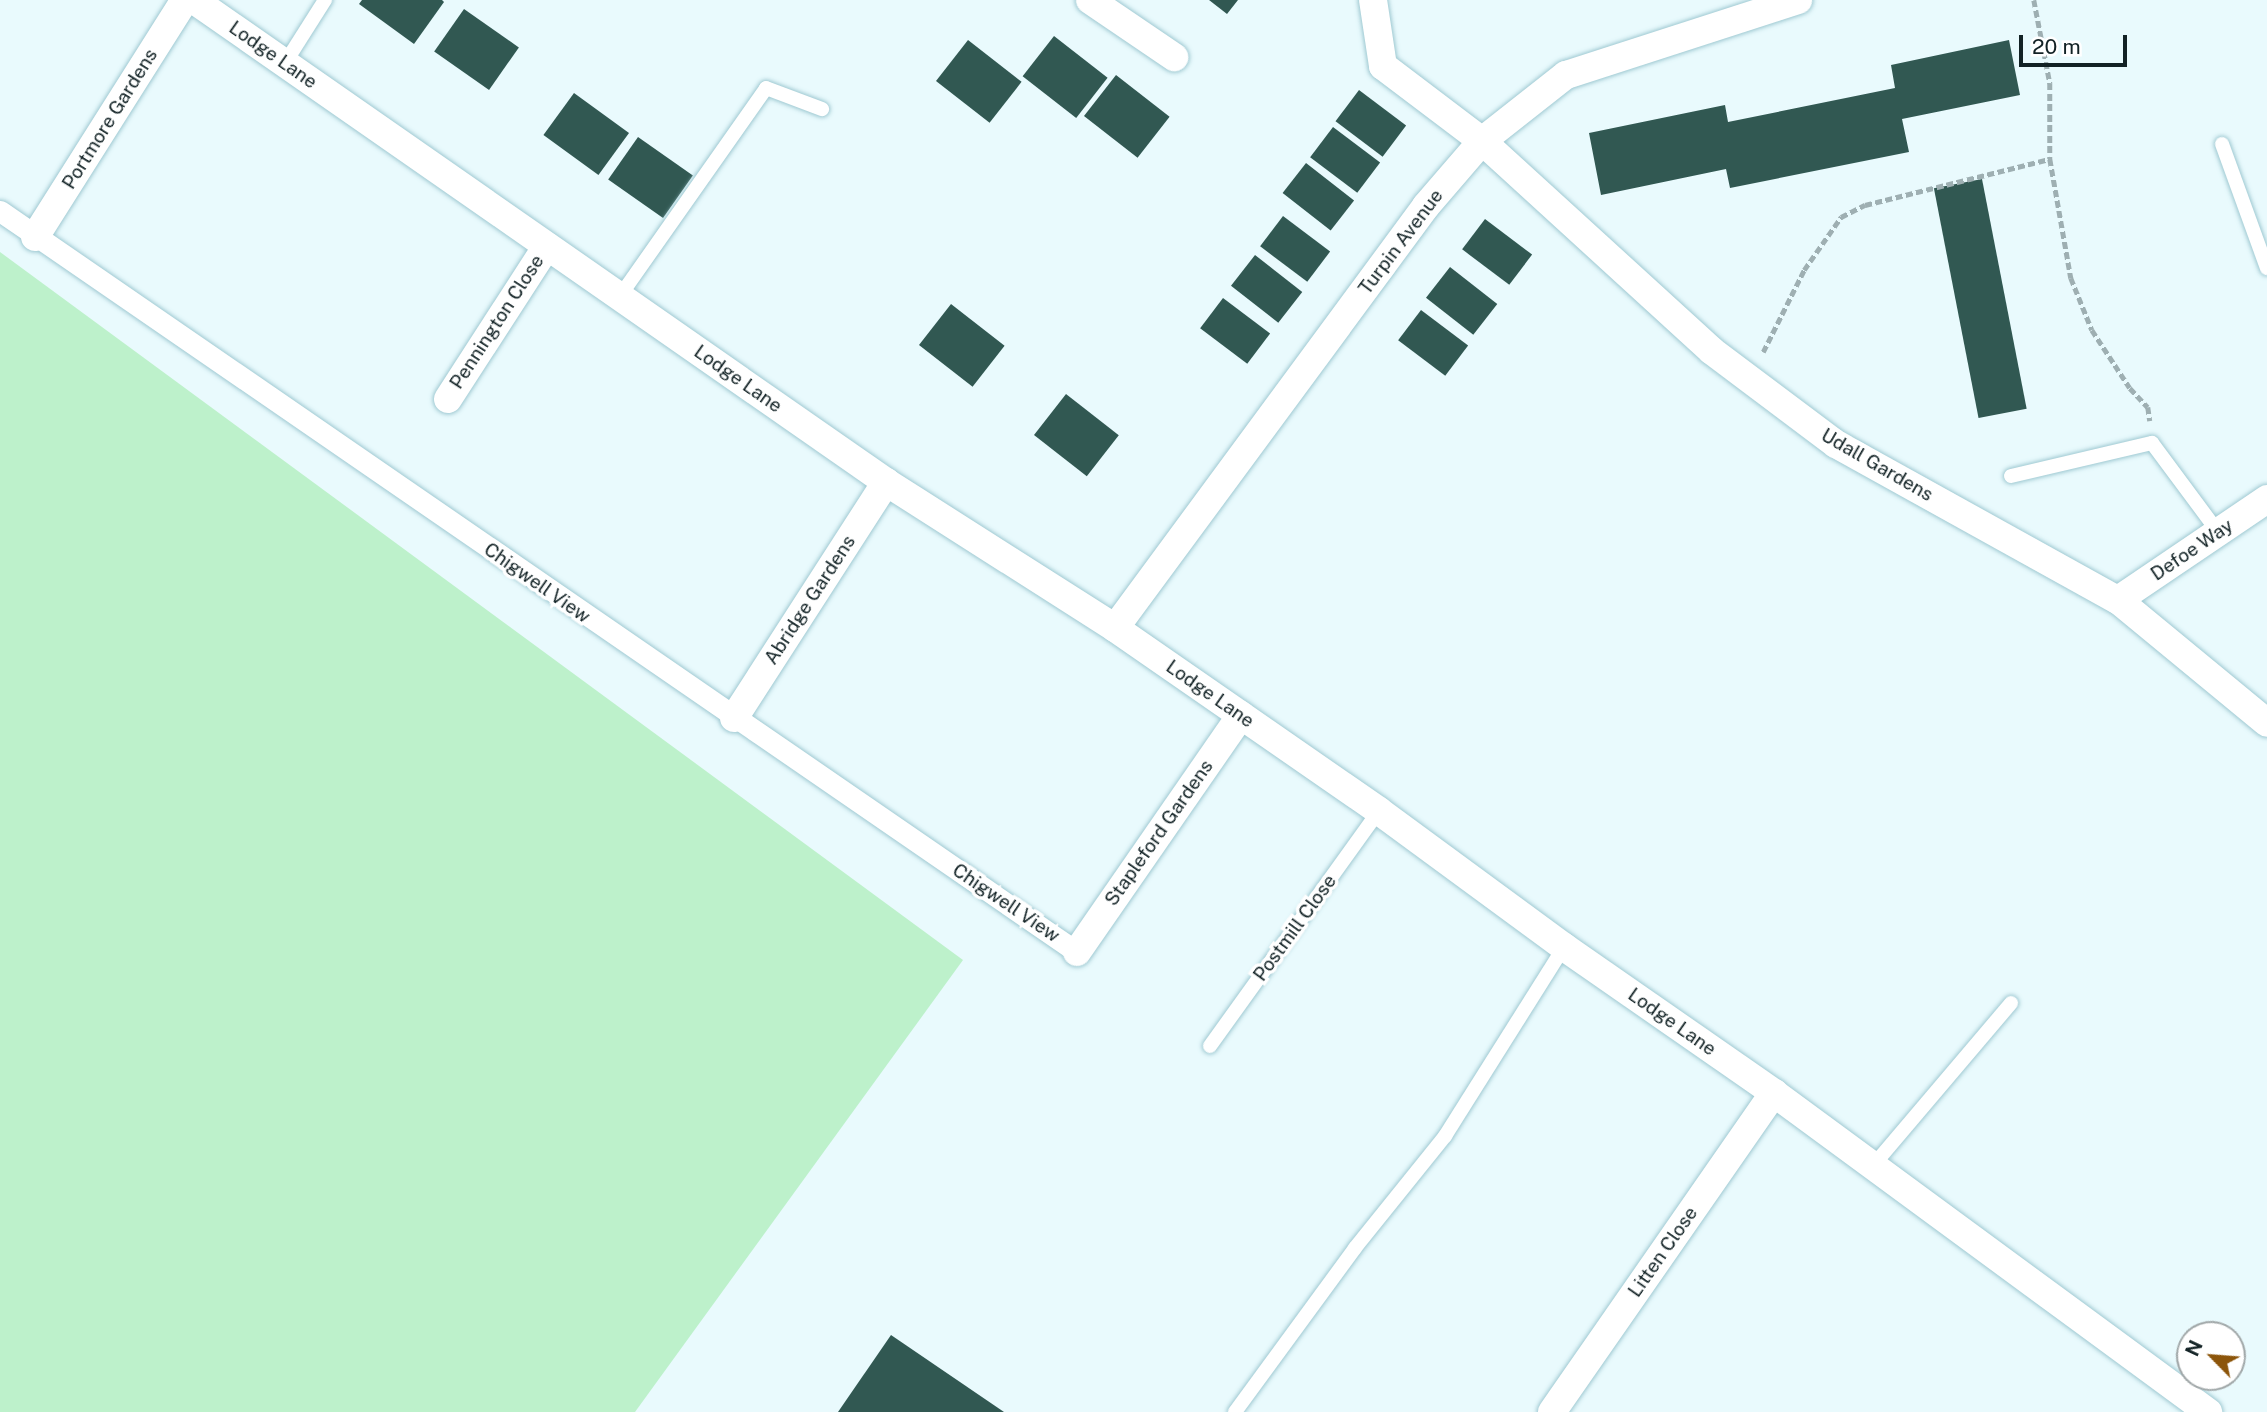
<!DOCTYPE html>
<html>
<head>
<meta charset="utf-8">
<style>
	body { margin:0 }
	#map { position:relative; width:2267px; height:1412px; overflow:hidden; background:#e9fafd; font-family:"Public Sans",sans-serif }
	div>[style] { position:absolute }
	.green>* { inset:0; background:#bdf1cb }
	.building>* { inset:0; background:#315852; transform-origin:0 0 }
	.path>* { height:4.5px; margin-top:-2.25px; transform-origin:0; background:repeating-linear-gradient(90deg,#9eafb2 0 7px,transparent 0 10.5px) }
	.roads { filter:drop-shadow(0 0 2px #9fc9d2) drop-shadow(0 0 2px #9fc9d2) }
	.service>* { height:14px; margin:-7px; padding:0 7px; transform-origin:7px; border-radius:7px; background:#fff }
	.pedestrian>* { height:21px; margin:-10.5px; padding:0 10.5px; transform-origin:10.5px; border-radius:10.5px; background:#fff }
	.minor>* { height:28px; margin:-14px; padding:0 14px; transform-origin:14px; border-radius:14px; background:#fff }
	span { translate:-50% -50%; white-space:nowrap; text-align:center; line-height:1.15; -webkit-text-stroke:7px #fff; paint-order:stroke }
	.street-label { font-size:19px; color:#122225 }
	.north { position:absolute; left:2176px; top:1321px; width:70px; height:70px; box-sizing:border-box; background:#fff; border:2px solid #a0a7a8; border-radius:50%; rotate:295deg; font-size:19px; font-weight:700; line-height:28px; text-align:center; color:#122225 }
	.north::after { content:''; display:block; margin:auto; width:24px; height:32px; background:#8c550a; clip-path:polygon(50% 0,100% 100%,50% 72%,0 100%) }
	.scale { position:absolute; left:2019px; top:35px; width:108px; height:32px; box-sizing:border-box; border:4px solid #122225; border-top:0; padding-left:9px; font-size:21px; line-height:24px; white-space:nowrap; color:#122225; -webkit-text-stroke:5px #fff; paint-order:stroke }
</style>
</head>
<body>
<div id="map">
	<div class="green">
		<div style="clip-path:polygon(0 252px,963px 960px,635px 1412px,0 1412px)"></div>
	</div>
	<div class="building">
		<div style="clip-path:polygon(362px 0,442px 0,444px 2px,414px 44px,359px 4px)"></div>
		<div style="clip-path:polygon(1209px 0,1238px 0,1227px 14px)"></div>
		<div style="left:464px;top:9px;width:67px;height:52px;rotate:35deg"></div>
		<div style="left:1054px;top:36px;width:68px;height:51px;rotate:38deg"></div>
		<div style="left:968px;top:40px;width:68px;height:52px;rotate:38deg"></div>
		<div style="clip-path:polygon(2009px 40px,2020px 95px,1902px 119px,1909px 152px,1730px 188px,1726px 169px,1601px 195px,1589px 133px,1725px 105px,1728px 122px,1895px 88px,1891px 65px)"></div>
		<div style="left:1116px;top:75px;width:68px;height:52px;rotate:38deg"></div>
		<div style="left:1359px;top:90px;width:59px;height:39px;rotate:37deg"></div>
		<div style="left:574px;top:93px;width:68px;height:52px;rotate:36deg"></div>
		<div style="left:1333px;top:127px;width:59px;height:38px;rotate:37deg"></div>
		<div style="left:638px;top:137px;width:67px;height:52px;rotate:35deg"></div>
		<div style="left:1306px;top:163px;width:61px;height:38px;rotate:38deg"></div>
		<div style="left:1982px;top:179px;width:234px;height:49px;rotate:79deg"></div>
		<div style="left:1283px;top:216px;width:59px;height:38px;rotate:37deg"></div>
		<div style="left:1485px;top:219px;width:59px;height:38px;rotate:37deg"></div>
		<div style="left:1255px;top:255px;width:60px;height:39px;rotate:38deg"></div>
		<div style="left:1450px;top:267px;width:60px;height:39px;rotate:38deg"></div>
		<div style="left:1223px;top:298px;width:59px;height:38px;rotate:37deg"></div>
		<div style="left:951px;top:304px;width:68px;height:52px;rotate:38deg"></div>
		<div style="left:1421px;top:310px;width:59px;height:38px;rotate:37deg"></div>
		<div style="left:1066px;top:394px;width:67px;height:52px;rotate:38deg"></div>
		<div style="clip-path:polygon(891px 1335px,1004px 1412px,838px 1412px)"></div>
	</div>
	<div class="path">
		<div style="left:2034px;top:0;width:85px;rotate:79.1deg"></div>
		<div style="left:2050px;top:83px;width:76px;rotate:90deg"></div>
		<div style="left:2050px;top:159px;width:121px;rotate:80deg"></div>
		<div style="left:2071px;top:278px;width:56px;rotate:68deg"></div>
		<div style="left:2092px;top:330px;width:69px;rotate:56.8deg"></div>
		<div style="left:2130px;top:388px;width:26px;rotate:47deg"></div>
		<div style="left:2148px;top:407px;width:14px;rotate:82deg"></div>
		<div style="left:1763px;top:352px;width:92px;rotate:-63.4deg"></div>
		<div style="left:1804px;top:270px;width:65px;rotate:-55.1deg"></div>
		<div style="left:1841px;top:217px;width:27px;rotate:-27deg"></div>
		<div style="left:1865px;top:205px;width:191px;rotate:-14deg"></div>
	</div>
	<div class="roads">
		<div class="service">
			<div style="left:285px;top:63px;width:75px;rotate:-57.6deg"></div>
			<div style="left:2222px;top:144px;width:132px;rotate:70.1deg"></div>
			<div style="left:620px;top:296px;width:254px;rotate:-54.9deg"></div>
			<div style="left:766px;top:88px;width:60px;rotate:20.6deg"></div>
			<div style="left:2011px;top:476px;width:145px;rotate:-13.2deg"></div>
			<div style="left:2152px;top:443px;width:111px;rotate:53.4deg"></div>
			<div style="left:1210px;top:1046px;width:289px;rotate:-54.3deg"></div>
			<div style="left:1872px;top:1167px;width:215px;rotate:-49.7deg"></div>
			<div style="left:1235px;top:1412px;width:203px;rotate:-53.8deg"></div>
			<div style="left:1355px;top:1248px;width:144px;rotate:-51.2deg"></div>
			<div style="left:1445px;top:1136px;width:223px;rotate:-57.8deg"></div>
		</div>
		<div class="pedestrian">
			<div style="left:0;top:211px;width:1307px;rotate:34.53deg"></div>
		</div>
		<div class="minor">
			<div style="left:194px;top:0;width:843px;rotate:34.86deg"></div>
			<div style="left:886px;top:482px;width:272px;rotate:32.5deg"></div>
			<div style="left:1115px;top:628px;width:321px;rotate:34.7deg"></div>
			<div style="left:1379px;top:811px;width:230px;rotate:36.3deg"></div>
			<div style="left:1564px;top:947px;width:256px;rotate:34.8deg"></div>
			<div style="left:1774px;top:1093px;width:539px;rotate:36.32deg"></div>
			<div style="left:1090px;top:0;width:102px;rotate:34.2deg"></div>
			<div style="left:1373px;top:0;width:67px;rotate:81.4deg"></div>
			<div style="left:1383px;top:66px;width:124px;rotate:37.1deg"></div>
			<div style="left:1482px;top:141px;width:311px;rotate:42.4deg"></div>
			<div style="left:1712px;top:351px;width:155px;rotate:36.9deg"></div>
			<div style="left:1836px;top:444px;width:322px;rotate:29deg"></div>
			<div style="left:2118px;top:600px;width:193px;rotate:39.5deg"></div>
			<div style="left:35px;top:237px;width:280px;rotate:-57.7deg"></div>
			<div style="left:448px;top:399px;width:182px;rotate:-57.1deg"></div>
			<div style="left:2118px;top:600px;width:180px;rotate:-34.1deg"></div>
			<div style="left:1115px;top:628px;width:524px;rotate:-53.61deg"></div>
			<div style="left:1426px;top:206px;width:86px;rotate:-49.3deg"></div>
			<div style="left:1482px;top:141px;width:107px;rotate:-38.2deg"></div>
			<div style="left:1566px;top:75px;width:244px;rotate:-17.9deg"></div>
			<div style="left:734px;top:718px;width:281px;rotate:-57.2deg"></div>
			<div style="left:1077px;top:952px;width:288px;rotate:-55.3deg"></div>
			<div style="left:1552px;top:1412px;width:389px;rotate:-55.2deg"></div>
		</div>
	</div>
	<div class="street-label">
		<span style="left:273px;top:55px;rotate:35deg">Lodge Lane</span>
		<span style="left:110px;top:119px;rotate:-58deg">Portmore Gardens</span>
		<span style="left:1401px;top:242px;rotate:-53deg">Turpin Avenue</span>
		<span style="left:497px;top:322px;rotate:-57deg">Pennington Close</span>
		<span style="left:738px;top:379px;rotate:35deg">Lodge Lane</span>
		<span style="left:1877px;top:465px;rotate:30deg">Udall Gardens</span>
		<span style="left:2192px;top:550px;rotate:-34deg">Defoe Way</span>
		<span style="left:537px;top:583px;rotate:35deg">Chigwell View</span>
		<span style="left:810px;top:600px;rotate:-57deg">Abridge Gardens</span>
		<span style="left:1210px;top:694px;rotate:35deg">Lodge Lane</span>
		<span style="left:1159px;top:833px;rotate:-55deg">Stapleford Gardens</span>
		<span style="left:1006px;top:903px;rotate:34deg">Chigwell View</span>
		<span style="left:1295px;top:928px;rotate:-54deg">Postmill Close</span>
		<span style="left:1672px;top:1022px;rotate:35deg">Lodge Lane</span>
		<span style="left:1663px;top:1252px;rotate:-55deg">Litten Close</span>
	</div>
	<div class="north">N</div>
	<div class="scale">20 m</div>
</div>
</body>
</html>
